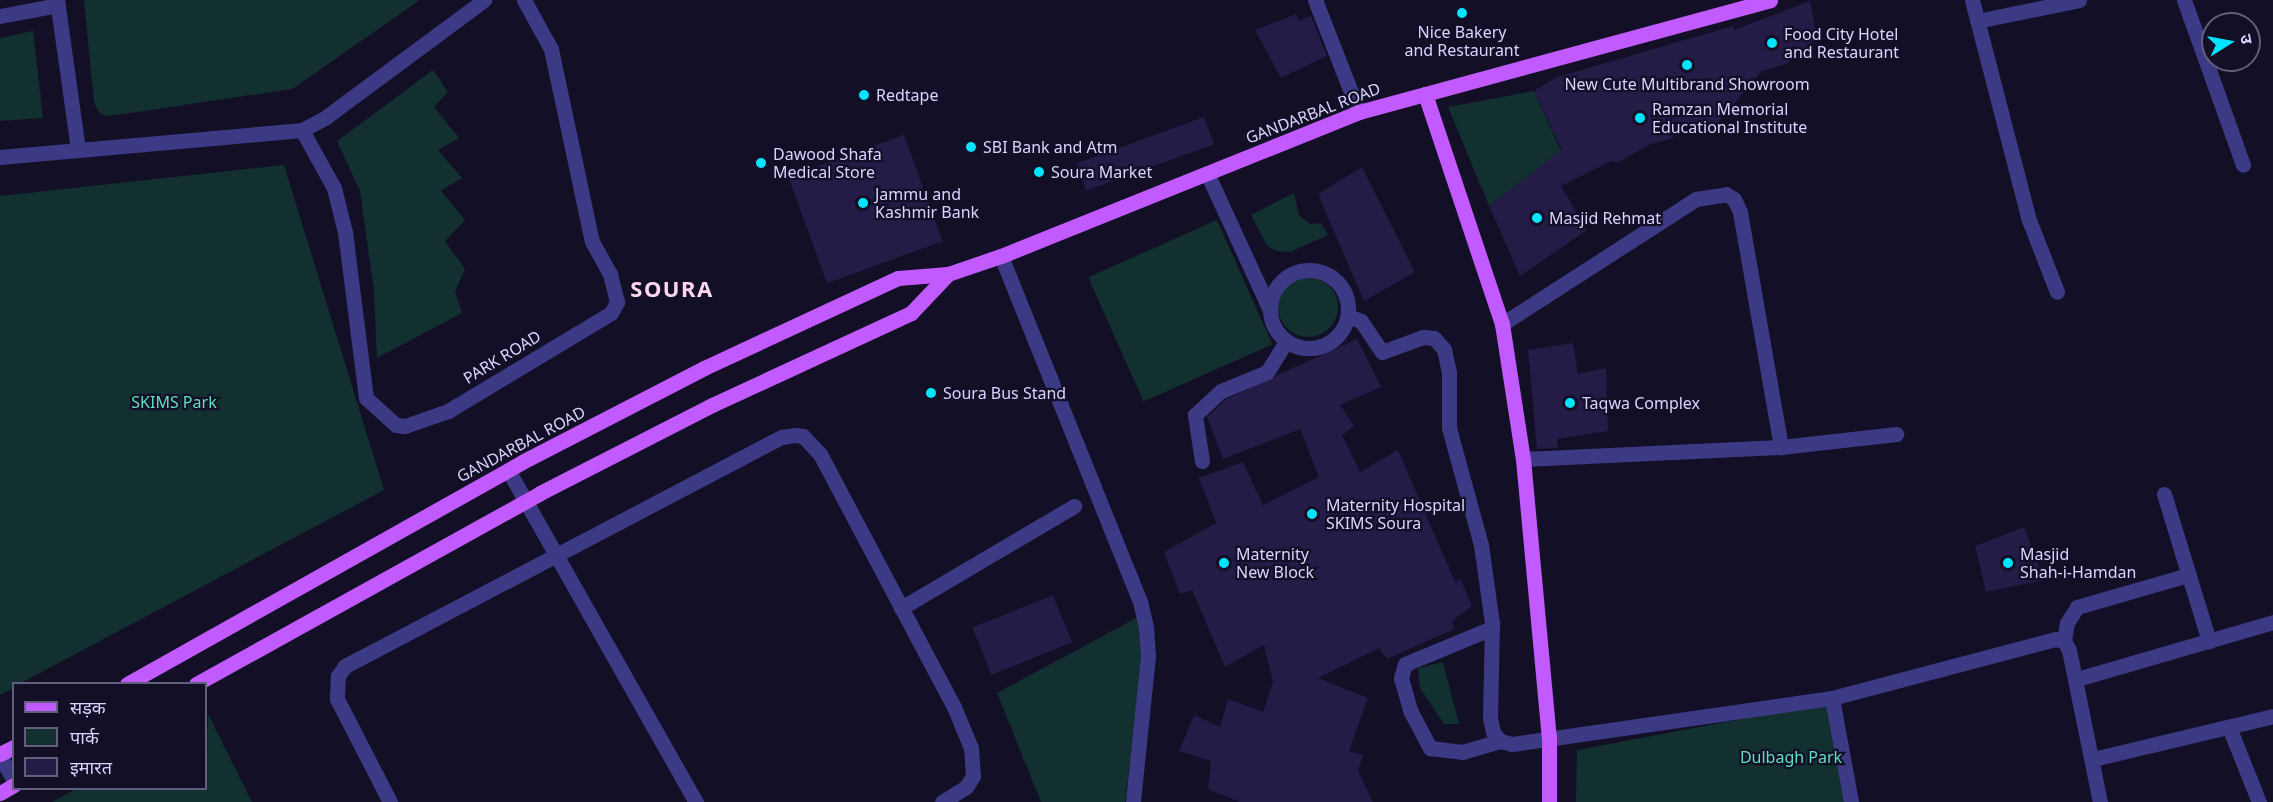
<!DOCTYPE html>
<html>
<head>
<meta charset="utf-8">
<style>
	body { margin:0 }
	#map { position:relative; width:2273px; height:802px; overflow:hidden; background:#130f26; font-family:"Noto Sans","Noto Sans Devanagari",sans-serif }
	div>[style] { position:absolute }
	.green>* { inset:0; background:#12302f; transform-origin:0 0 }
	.round { border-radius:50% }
	.building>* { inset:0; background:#241b47; transform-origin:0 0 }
	.minor>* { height:15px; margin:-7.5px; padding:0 7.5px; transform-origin:7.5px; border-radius:7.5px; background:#3d3a85 }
	.minor>.ring { margin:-7.5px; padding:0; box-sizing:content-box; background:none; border:15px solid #3d3a85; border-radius:50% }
	.major>* { height:15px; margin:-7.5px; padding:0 7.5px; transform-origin:7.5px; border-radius:7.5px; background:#c25bff }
	.dots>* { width:16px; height:16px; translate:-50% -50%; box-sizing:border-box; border:3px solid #130f26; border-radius:50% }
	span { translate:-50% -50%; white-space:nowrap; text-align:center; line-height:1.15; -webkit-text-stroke:4.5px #130f26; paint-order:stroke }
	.poi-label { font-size:16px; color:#d9d4ff }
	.left { translate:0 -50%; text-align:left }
	.street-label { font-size:16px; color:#d9d4ff }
	.park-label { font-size:16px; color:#5fe0c0 }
	.district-label { font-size:22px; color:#ffd6f0; font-weight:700; letter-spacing:1.5px }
	.legend { position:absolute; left:12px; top:682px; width:195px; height:108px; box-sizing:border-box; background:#130f26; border:2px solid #625e7d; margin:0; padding:8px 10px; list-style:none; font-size:18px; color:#d9d4ff }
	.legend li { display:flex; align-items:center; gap:12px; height:30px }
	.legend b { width:30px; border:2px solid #625e7d }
	.north { position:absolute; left:2201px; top:12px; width:60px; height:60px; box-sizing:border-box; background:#130f26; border:2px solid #625e7d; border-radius:50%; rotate:79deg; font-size:16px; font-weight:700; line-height:24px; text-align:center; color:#d9d4ff }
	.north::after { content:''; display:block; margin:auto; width:21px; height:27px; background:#00e5ff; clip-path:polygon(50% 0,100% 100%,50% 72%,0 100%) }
</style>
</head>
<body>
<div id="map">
	<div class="green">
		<div style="clip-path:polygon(84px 0,420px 0,292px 89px,110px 116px,100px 114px,94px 103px)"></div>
		<div style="clip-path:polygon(33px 31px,43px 118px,0 121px,0 38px)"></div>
		<div style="clip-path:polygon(433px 70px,448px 92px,434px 107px,459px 138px,438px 150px,462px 178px,441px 191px,465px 220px,445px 241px,465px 269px,455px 292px,462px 313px,377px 358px,374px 291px,360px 191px,337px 141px)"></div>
		<div style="clip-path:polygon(1534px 91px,1561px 151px,1489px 206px,1448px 107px)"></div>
		<div style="clip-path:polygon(284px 165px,384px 490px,21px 683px,14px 684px,13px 688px,0 695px,0 196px)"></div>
		<div style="clip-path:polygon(1294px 193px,1299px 215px,1310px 224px,1321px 223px,1328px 235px,1290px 252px,1277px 251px,1267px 246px,1251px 215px)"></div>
		<div style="left:1217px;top:220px;width:136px;height:141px;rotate:66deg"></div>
		<div class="round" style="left:1278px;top:277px;width:60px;height:60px"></div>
		<div style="clip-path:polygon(1138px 617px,1143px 657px,1125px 802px,1041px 802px,997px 693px)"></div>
		<div style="clip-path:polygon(1443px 662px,1459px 724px,1444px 724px,1420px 688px,1418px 668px)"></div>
		<div style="clip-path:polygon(1827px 703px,1846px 802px,1576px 802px,1577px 750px)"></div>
		<div style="clip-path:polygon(208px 714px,252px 802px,52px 802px,76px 789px,206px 788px)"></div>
	</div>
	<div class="building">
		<div style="clip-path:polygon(1810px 1px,1817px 38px,1786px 64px,1762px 71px,1714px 127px,1671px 127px,1673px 138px,1651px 144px,1617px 163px,1611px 161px,1561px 186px,1587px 230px,1520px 276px,1489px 206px,1562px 150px,1534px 91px,1557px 77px,1733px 26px,1734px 30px)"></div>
		<div style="clip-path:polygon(1296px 14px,1299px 21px,1311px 16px,1327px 56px,1281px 78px,1255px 30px)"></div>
		<div style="left:1204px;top:117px;width:29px;height:136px;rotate:70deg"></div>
		<div style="left:904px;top:135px;width:113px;height:123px;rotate:70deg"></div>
		<div style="clip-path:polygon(1362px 167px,1415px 272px,1364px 301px,1318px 194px)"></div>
		<div style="clip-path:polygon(1357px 339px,1381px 387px,1340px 405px,1354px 426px,1342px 435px,1360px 472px,1398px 450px,1455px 582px,1461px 579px,1472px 606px,1452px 621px,1454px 629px,1387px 659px,1379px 648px,1318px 678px,1368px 698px,1349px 751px,1363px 755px,1358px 771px,1373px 802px,1240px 802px,1208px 789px,1211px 761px,1179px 751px,1194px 715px,1220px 727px,1228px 699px,1263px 712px,1273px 682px,1264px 645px,1225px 667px,1192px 590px,1180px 594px,1164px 552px,1216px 523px,1199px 478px,1243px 462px,1263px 505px,1319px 477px,1300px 429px,1223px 459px,1207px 417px,1226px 399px)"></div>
		<div style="clip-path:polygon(1573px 343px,1578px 374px,1606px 368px,1608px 431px,1557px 439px,1558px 448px,1537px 449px,1528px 350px)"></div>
		<div style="clip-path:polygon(2024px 527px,2044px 580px,1986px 592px,1975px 546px)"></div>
		<div style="left:1053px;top:595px;width:51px;height:87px;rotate:68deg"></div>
	</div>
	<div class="minor">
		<div style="left:57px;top:0;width:150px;rotate:82deg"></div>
		<div style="left:1315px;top:0;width:120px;rotate:68.6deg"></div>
		<div style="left:1972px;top:0;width:227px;rotate:75.5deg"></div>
		<div style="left:2029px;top:220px;width:77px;rotate:68.7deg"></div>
		<div style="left:2184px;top:0;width:175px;rotate:70.3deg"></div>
		<div style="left:0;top:16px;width:59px;rotate:-10.7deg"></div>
		<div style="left:1977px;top:21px;width:104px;rotate:-11.6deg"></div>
		<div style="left:302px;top:130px;width:66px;rotate:61.1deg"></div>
		<div style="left:334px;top:188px;width:45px;rotate:76deg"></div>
		<div style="left:345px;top:232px;width:167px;rotate:82.8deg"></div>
		<div style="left:366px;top:398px;width:40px;rotate:42deg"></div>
		<div style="left:396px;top:425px;width:9px;rotate:6deg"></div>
		<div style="left:405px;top:426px;width:46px;rotate:-19.2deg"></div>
		<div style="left:448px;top:411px;width:190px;rotate:-31deg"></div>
		<div style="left:611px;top:313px;width:13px;rotate:-61deg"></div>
		<div style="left:617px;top:302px;width:29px;rotate:-104deg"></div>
		<div style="left:610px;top:274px;width:37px;rotate:-119deg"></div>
		<div style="left:592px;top:242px;width:197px;rotate:-102deg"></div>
		<div style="left:551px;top:49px;width:56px;rotate:-118.9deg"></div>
		<div style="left:0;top:157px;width:303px;rotate:-5.1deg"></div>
		<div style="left:302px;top:130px;width:27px;rotate:-28deg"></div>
		<div style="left:326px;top:117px;width:197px;rotate:-36.5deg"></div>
		<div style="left:1207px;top:173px;width:149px;rotate:65.3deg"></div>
		<div style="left:1001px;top:256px;width:372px;rotate:68.1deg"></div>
		<div style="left:1140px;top:601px;width:28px;rotate:77deg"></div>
		<div style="left:1146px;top:628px;width:28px;rotate:86deg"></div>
		<div style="left:1148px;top:656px;width:147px;rotate:95.9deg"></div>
		<div class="ring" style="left:1270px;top:270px;width:63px;height:63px"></div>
		<div style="left:1348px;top:316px;width:14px;rotate:21deg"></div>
		<div style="left:1361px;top:321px;width:37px;rotate:56deg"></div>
		<div style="left:1382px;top:352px;width:44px;rotate:-20.1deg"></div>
		<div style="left:1423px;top:337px;width:11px;rotate:5deg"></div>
		<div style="left:1434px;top:338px;width:15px;rotate:48deg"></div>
		<div style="left:1444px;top:349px;width:25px;rotate:78deg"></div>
		<div style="left:1449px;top:373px;width:55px;rotate:90deg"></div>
		<div style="left:1449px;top:428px;width:121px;rotate:74.7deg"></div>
		<div style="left:1481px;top:545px;width:79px;rotate:82deg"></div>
		<div style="left:1492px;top:623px;width:95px;rotate:91.2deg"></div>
		<div style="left:1490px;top:718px;width:14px;rotate:78deg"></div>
		<div style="left:1493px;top:732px;width:11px;rotate:52deg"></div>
		<div style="left:1500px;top:741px;width:12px;rotate:14deg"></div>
		<div style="left:1512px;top:744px;width:323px;rotate:-8.2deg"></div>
		<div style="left:1832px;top:698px;width:231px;rotate:-14.8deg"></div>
		<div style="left:2055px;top:639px;width:9px;rotate:13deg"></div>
		<div style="left:2064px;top:641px;width:10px;rotate:61deg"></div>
		<div style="left:2069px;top:650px;width:155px;rotate:78.5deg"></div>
		<div style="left:1502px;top:324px;width:231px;rotate:-32.8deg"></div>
		<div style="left:1696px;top:199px;width:30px;rotate:-9deg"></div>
		<div style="left:1726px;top:194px;width:9px;rotate:32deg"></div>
		<div style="left:1734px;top:199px;width:14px;rotate:65deg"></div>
		<div style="left:1740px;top:212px;width:239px;rotate:80.1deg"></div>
		<div style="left:1523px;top:459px;width:258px;rotate:-2.7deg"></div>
		<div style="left:1781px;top:447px;width:116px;rotate:-6.4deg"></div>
		<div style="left:1202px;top:461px;width:47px;rotate:-98.7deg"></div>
		<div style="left:1195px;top:415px;width:35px;rotate:-43deg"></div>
		<div style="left:1221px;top:391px;width:50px;rotate:-22.4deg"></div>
		<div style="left:1267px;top:372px;width:36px;rotate:-58deg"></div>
		<div style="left:508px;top:470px;width:382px;rotate:60.5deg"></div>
		<div style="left:2164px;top:494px;width:154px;rotate:73deg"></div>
		<div style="left:901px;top:608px;width:201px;rotate:-30.5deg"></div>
		<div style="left:1492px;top:628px;width:94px;rotate:157.5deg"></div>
		<div style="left:1405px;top:664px;width:15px;rotate:106deg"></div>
		<div style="left:1401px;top:678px;width:35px;rotate:74deg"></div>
		<div style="left:1411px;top:712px;width:41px;rotate:62.2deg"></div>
		<div style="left:1430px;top:748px;width:32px;rotate:7deg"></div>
		<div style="left:1462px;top:752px;width:40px;rotate:-16deg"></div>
		<div style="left:2064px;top:641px;width:18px;rotate:-81deg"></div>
		<div style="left:2067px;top:623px;width:19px;rotate:-58deg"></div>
		<div style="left:2077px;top:607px;width:116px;rotate:-16.1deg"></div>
		<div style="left:2077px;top:679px;width:204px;rotate:-16.2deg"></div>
		<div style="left:1832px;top:698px;width:106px;rotate:79.6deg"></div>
		<div style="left:2229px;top:727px;width:81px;rotate:68.2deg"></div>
		<div style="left:0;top:756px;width:28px;rotate:60deg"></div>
		<div style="left:2093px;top:759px;width:185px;rotate:-13.4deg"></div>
		<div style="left:390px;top:802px;width:116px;rotate:-117.2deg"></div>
		<div style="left:337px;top:699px;width:23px;rotate:-88deg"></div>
		<div style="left:338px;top:676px;width:12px;rotate:-55deg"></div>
		<div style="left:345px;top:666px;width:493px;rotate:-27.7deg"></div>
		<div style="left:782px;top:437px;width:12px;rotate:-9deg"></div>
		<div style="left:794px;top:435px;width:9px;rotate:6deg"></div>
		<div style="left:803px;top:436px;width:25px;rotate:47deg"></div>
		<div style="left:820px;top:454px;width:286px;rotate:62.1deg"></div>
		<div style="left:954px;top:707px;width:44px;rotate:67.5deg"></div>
		<div style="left:971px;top:748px;width:28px;rotate:86deg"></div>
		<div style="left:973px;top:776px;width:13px;rotate:122deg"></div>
		<div style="left:966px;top:787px;width:28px;rotate:148deg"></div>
	</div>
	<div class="major">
		<div style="left:1425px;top:94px;width:243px;rotate:71.5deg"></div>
		<div style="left:1502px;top:324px;width:137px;rotate:81.2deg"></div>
		<div style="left:1523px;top:459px;width:279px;rotate:84.7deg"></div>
		<div style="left:1549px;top:737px;width:65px;rotate:90deg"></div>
		<div style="left:127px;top:684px;width:453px;rotate:-29.3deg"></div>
		<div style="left:522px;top:462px;width:205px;rotate:-27.3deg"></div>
		<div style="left:704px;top:368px;width:214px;rotate:-24.9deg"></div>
		<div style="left:898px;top:278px;width:50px;rotate:-4.6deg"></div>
		<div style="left:948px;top:274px;width:56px;rotate:-18.8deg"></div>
		<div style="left:1001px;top:256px;width:386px;rotate:-21.9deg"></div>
		<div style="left:1359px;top:112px;width:426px;rotate:-15.2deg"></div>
		<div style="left:196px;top:684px;width:393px;rotate:-29deg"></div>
		<div style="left:540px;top:493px;width:193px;rotate:-27.1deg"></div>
		<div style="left:712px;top:405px;width:219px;rotate:-24.8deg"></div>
		<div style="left:911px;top:313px;width:54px;rotate:-46.5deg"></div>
		<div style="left:0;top:754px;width:16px;rotate:-27deg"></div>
		<div style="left:0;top:793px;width:16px;rotate:-30deg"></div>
	</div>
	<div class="dots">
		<div style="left:1462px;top:13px;background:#00e5ff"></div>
		<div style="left:1772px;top:43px;background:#00e5ff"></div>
		<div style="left:1687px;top:65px;background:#00e5ff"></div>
		<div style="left:864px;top:95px;background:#00e5ff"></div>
		<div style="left:1640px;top:118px;background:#00e5ff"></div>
		<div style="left:971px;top:147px;background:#00e5ff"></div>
		<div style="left:761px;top:163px;background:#00e5ff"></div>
		<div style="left:1039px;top:172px;background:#00e5ff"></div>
		<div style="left:863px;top:203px;background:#00e5ff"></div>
		<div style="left:1537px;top:218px;background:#00e5ff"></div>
		<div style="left:931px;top:393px;background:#00e5ff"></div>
		<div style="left:1570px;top:403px;background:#00e5ff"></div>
		<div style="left:1312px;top:514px;background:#00e5ff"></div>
		<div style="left:1224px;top:563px;background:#00e5ff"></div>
		<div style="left:2008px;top:563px;background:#00e5ff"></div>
	</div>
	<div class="poi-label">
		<span style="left:1462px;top:41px">Nice Bakery<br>and Restaurant</span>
		<span class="left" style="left:1784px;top:43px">Food City Hotel<br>and Restaurant</span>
		<span style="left:1687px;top:84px">New Cute Multibrand Showroom</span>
		<span class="left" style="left:876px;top:95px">Redtape</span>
		<span class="left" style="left:1652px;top:118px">Ramzan Memorial<br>Educational Institute</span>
		<span class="left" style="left:983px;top:147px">SBI Bank and Atm</span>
		<span class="left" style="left:773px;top:163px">Dawood Shafa<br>Medical Store</span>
		<span class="left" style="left:1051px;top:172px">Soura Market</span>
		<span class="left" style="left:875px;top:203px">Jammu and<br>Kashmir Bank</span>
		<span class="left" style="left:1549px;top:218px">Masjid Rehmat</span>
		<span class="left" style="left:943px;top:393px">Soura Bus Stand</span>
		<span class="left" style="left:1582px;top:403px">Taqwa Complex</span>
		<span class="left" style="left:1326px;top:514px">Maternity Hospital<br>SKIMS Soura</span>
		<span class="left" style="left:1236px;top:563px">Maternity<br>New Block</span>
		<span class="left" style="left:2020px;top:563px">Masjid<br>Shah-i-Hamdan</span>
	</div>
	<div class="street-label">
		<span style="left:1313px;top:113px;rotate:-21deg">GANDARBAL ROAD</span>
		<span style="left:502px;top:357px;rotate:-31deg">PARK ROAD</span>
		<span style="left:521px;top:444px;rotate:-28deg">GANDARBAL ROAD</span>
	</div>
	<div class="park-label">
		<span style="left:174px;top:402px">SKIMS Park</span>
		<span style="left:1791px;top:757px">Dulbagh Park</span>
	</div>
	<div class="district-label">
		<span style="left:672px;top:289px">SOURA</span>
	</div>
	<ul class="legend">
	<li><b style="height:8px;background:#c25bff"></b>सड़क</li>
	<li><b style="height:16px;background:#12302f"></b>पार्क</li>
	<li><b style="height:16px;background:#241b47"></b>इमारत</li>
	</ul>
	<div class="north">उ</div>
</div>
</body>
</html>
